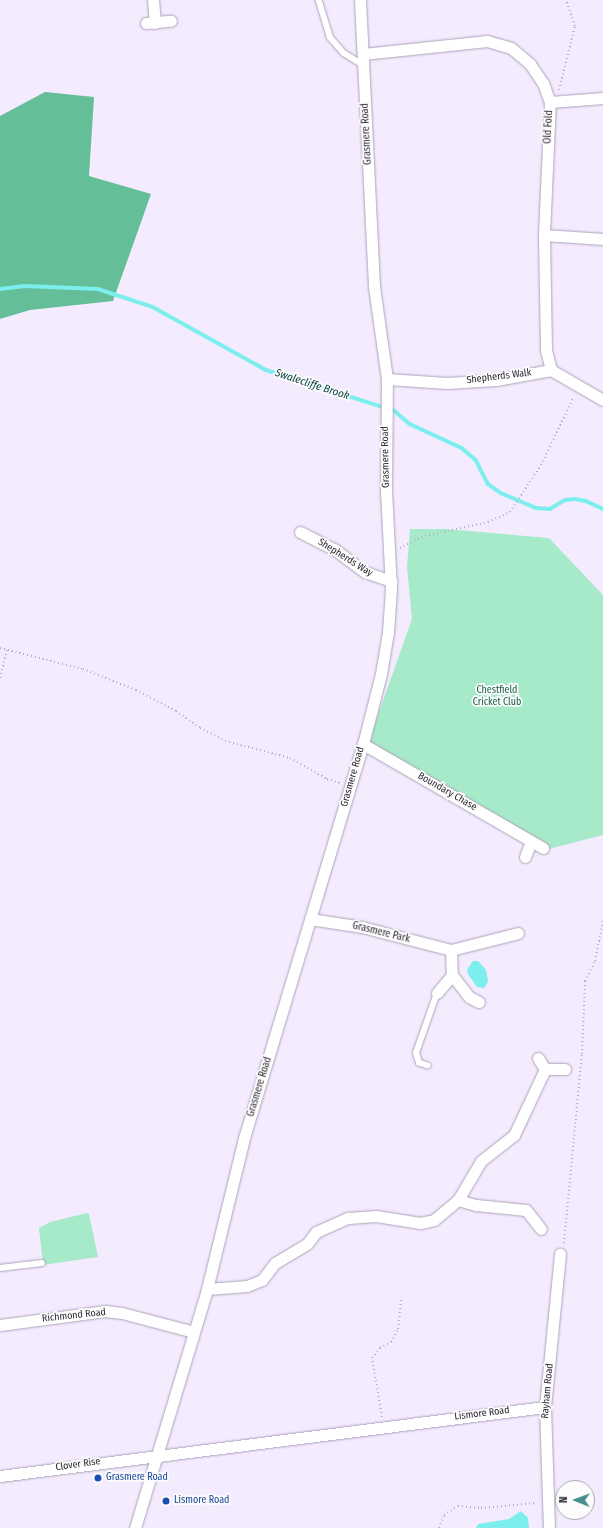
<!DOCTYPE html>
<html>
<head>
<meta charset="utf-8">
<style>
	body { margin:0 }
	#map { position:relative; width:603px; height:1528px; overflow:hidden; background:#f4ebff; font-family:"Fira Sans Condensed",sans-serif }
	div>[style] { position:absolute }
	.green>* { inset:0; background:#a7eaca }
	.forest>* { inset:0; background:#64be97 }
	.water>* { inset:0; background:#7beeed }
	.stream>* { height:3.5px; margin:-1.75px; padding:0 1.75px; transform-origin:1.75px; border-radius:1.75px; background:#7beeed }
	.path>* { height:2px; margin-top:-1px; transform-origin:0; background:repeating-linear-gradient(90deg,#b4adbd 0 1px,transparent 0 4px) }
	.roads { filter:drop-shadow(0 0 1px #aca3b6) drop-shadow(0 0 1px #aca3b6) }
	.service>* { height:5.5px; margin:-2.75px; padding:0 2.75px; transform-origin:2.75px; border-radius:2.75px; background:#fff }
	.minor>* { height:11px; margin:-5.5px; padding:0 5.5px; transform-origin:5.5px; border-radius:5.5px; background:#fff }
	.dots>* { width:11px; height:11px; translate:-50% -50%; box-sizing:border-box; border:2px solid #fcfcfc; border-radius:50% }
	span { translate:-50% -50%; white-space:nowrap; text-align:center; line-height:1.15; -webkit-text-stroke:3.5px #fcfcfc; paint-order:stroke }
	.street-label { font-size:10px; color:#2d2931 }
	.park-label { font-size:10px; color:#1b6046 }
	.transit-label { font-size:10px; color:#164399 }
	.left { translate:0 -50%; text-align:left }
	.water-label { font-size:11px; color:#053e3e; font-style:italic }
	.north { position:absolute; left:555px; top:1480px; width:40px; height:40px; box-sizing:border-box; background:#fcfcfc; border:1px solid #a9a8ab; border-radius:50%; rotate:271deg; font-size:11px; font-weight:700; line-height:16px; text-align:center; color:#2d2931 }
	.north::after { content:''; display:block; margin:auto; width:14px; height:18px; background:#468e8c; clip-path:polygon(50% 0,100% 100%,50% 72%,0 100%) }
</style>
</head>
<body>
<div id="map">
	<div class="green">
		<div style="clip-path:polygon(410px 529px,446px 529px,549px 538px,603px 595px,603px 835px,545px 850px,368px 743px,412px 619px,407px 567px)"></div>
		<div style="clip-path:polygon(87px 1213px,89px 1214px,98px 1257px,43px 1265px,39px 1228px,50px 1222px)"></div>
	</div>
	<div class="forest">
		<div style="clip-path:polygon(45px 92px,94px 97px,89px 176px,151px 194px,113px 301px,30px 310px,0 319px,0 116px)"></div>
	</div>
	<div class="water">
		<div style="clip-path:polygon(473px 961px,478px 961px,486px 970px,488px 982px,484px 988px,477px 987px,468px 974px,467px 970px)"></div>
		<div style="clip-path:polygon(521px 1511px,528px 1518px,529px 1528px,476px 1528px,478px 1524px,509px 1519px)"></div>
	</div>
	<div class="stream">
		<div style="left:0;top:289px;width:25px;rotate:-7deg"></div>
		<div style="left:25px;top:286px;width:73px;rotate:2.4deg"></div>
		<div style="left:98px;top:289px;width:58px;rotate:18.1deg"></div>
		<div style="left:153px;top:307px;width:129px;rotate:29.1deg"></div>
		<div style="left:266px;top:370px;width:135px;rotate:17.6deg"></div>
		<div style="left:395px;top:411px;width:20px;rotate:41deg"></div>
		<div style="left:410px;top:424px;width:57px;rotate:24.8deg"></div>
		<div style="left:462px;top:448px;width:18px;rotate:41deg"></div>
		<div style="left:476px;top:460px;width:27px;rotate:63deg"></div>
		<div style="left:488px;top:484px;width:16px;rotate:35deg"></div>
		<div style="left:501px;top:493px;width:39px;rotate:23deg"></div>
		<div style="left:537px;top:508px;width:13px;rotate:4deg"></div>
		<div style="left:550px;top:509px;width:17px;rotate:-31deg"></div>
		<div style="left:565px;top:500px;width:10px;rotate:-6deg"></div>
		<div style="left:575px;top:499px;width:11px;rotate:10deg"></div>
		<div style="left:586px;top:501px;width:19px;rotate:25deg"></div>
	</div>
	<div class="path">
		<div style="left:559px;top:90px;width:66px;rotate:-76deg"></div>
		<div style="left:575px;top:26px;width:28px;rotate:-109deg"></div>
		<div style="left:400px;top:548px;width:28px;rotate:-26deg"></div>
		<div style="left:425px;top:536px;width:65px;rotate:-12.5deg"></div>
		<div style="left:488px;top:522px;width:24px;rotate:-24deg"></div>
		<div style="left:510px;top:512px;width:56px;rotate:-56.6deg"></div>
		<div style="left:541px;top:465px;width:76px;rotate:-64.4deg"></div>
		<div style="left:0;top:648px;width:86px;rotate:14.2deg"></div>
		<div style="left:83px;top:669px;width:57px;rotate:21.6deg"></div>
		<div style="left:136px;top:690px;width:45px;rotate:27.7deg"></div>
		<div style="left:176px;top:711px;width:29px;rotate:35deg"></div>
		<div style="left:200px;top:728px;width:32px;rotate:26deg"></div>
		<div style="left:229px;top:742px;width:63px;rotate:14.7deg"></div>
		<div style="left:290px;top:758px;width:43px;rotate:29.6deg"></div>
		<div style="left:327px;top:779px;width:14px;rotate:17deg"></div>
		<div style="left:0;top:678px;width:29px;rotate:-76deg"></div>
		<div style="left:564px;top:1243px;width:190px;rotate:-84.6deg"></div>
		<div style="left:582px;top:1054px;width:73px;rotate:-87.6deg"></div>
		<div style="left:585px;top:981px;width:22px;rotate:-63deg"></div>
		<div style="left:595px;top:961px;width:41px;rotate:-78.7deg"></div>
		<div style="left:382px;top:1417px;width:60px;rotate:-99.6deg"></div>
		<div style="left:372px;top:1358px;width:13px;rotate:-51deg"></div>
		<div style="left:380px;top:1348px;width:13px;rotate:-29deg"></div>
		<div style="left:391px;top:1342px;width:15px;rotate:-62deg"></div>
		<div style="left:398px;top:1329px;width:30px;rotate:-84deg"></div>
		<div style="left:439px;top:1528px;width:14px;rotate:-69deg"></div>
		<div style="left:444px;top:1515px;width:17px;rotate:-33deg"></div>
		<div style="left:458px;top:1506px;width:23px;rotate:5deg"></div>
		<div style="left:481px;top:1508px;width:56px;rotate:-5.1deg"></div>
	</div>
	<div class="roads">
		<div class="service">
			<div style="left:319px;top:0;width:39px;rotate:73deg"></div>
			<div style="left:330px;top:37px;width:21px;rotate:49deg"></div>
			<div style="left:344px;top:53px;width:22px;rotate:32deg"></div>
			<div style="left:428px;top:1066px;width:9px;rotate:-162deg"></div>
			<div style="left:419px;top:1063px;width:10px;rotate:-107deg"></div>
			<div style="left:416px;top:1053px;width:64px;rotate:-70.7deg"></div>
			<div style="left:0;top:1268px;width:42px;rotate:-6.8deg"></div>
		</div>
		<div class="minor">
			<div style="left:153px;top:0;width:23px;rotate:85deg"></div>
			<div style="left:146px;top:23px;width:25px;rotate:-5deg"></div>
			<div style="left:363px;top:54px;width:125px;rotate:-6deg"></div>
			<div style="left:487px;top:41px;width:25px;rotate:16deg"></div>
			<div style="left:511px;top:48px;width:25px;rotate:40deg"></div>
			<div style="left:530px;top:64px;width:23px;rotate:56deg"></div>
			<div style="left:543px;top:83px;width:20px;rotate:70deg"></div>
			<div style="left:550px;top:102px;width:133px;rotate:92.6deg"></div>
			<div style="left:544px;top:235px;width:115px;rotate:89deg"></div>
			<div style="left:546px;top:350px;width:21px;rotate:76deg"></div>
			<div style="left:550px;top:102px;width:53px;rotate:-4.3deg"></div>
			<div style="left:544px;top:235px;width:59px;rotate:3.9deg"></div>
			<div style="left:387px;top:379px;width:60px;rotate:3.8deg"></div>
			<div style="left:447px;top:383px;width:49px;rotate:-3.5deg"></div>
			<div style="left:496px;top:380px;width:56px;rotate:-10.3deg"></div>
			<div style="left:551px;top:370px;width:60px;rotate:30deg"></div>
			<div style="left:300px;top:532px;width:38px;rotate:27deg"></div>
			<div style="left:334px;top:549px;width:39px;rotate:37deg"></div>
			<div style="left:365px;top:572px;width:28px;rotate:19deg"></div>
			<div style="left:363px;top:744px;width:208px;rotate:30deg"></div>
			<div style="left:525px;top:857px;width:17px;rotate:-69deg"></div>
			<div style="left:310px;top:919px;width:53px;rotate:8.7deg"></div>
			<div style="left:362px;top:927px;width:92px;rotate:14.5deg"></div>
			<div style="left:451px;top:950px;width:69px;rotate:-14.2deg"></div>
			<div style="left:451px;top:950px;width:25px;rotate:88deg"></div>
			<div style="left:452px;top:975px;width:28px;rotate:52deg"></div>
			<div style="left:469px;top:997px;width:11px;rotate:27deg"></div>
			<div style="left:437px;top:993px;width:23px;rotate:-50deg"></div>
			<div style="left:538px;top:1058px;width:13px;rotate:58deg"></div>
			<div style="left:545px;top:1069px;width:20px"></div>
			<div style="left:458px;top:1200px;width:19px;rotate:16deg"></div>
			<div style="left:476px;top:1205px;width:50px;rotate:5.7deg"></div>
			<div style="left:526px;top:1210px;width:24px;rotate:52deg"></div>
			<div style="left:207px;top:1289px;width:40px;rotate:-4.3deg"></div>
			<div style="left:247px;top:1286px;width:16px;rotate:-22deg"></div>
			<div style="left:262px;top:1280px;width:21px;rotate:-53deg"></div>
			<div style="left:275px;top:1263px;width:37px;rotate:-31deg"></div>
			<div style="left:307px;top:1244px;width:15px;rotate:-53deg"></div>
			<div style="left:316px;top:1232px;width:35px;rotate:-24deg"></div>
			<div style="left:348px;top:1218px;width:28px;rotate:-4deg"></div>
			<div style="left:376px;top:1216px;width:45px;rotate:9deg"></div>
			<div style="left:420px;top:1223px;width:14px;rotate:-12deg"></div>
			<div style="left:434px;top:1220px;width:31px;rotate:-40deg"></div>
			<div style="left:458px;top:1200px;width:45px;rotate:-59.5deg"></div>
			<div style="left:481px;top:1161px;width:42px;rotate:-38.2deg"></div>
			<div style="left:514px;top:1135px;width:73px;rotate:-64.8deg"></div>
			<div style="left:0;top:1325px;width:106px;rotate:-7.6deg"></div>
			<div style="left:105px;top:1311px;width:17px;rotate:7deg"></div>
			<div style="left:122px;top:1313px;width:74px;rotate:14.8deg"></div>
			<div style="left:0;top:1476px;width:549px;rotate:-7.22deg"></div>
			<div style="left:135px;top:1528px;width:250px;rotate:-73.2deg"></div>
			<div style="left:207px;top:1289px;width:155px;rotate:-76.2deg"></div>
			<div style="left:244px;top:1138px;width:412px;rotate:-73.2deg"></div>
			<div style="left:363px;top:744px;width:72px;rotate:-75.6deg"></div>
			<div style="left:381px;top:674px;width:43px;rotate:-80.5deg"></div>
			<div style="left:388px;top:632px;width:43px;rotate:-86deg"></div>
			<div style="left:391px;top:589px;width:99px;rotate:-92.9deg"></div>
			<div style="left:386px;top:490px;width:111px;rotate:-89.5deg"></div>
			<div style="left:387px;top:379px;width:94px;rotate:-98deg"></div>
			<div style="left:374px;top:286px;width:286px;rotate:-92.8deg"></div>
			<div style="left:549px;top:1528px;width:121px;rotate:-91.9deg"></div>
			<div style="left:545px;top:1407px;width:154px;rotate:-84.4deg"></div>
		</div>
	</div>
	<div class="dots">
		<div style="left:98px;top:1478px;background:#1a4fb4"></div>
		<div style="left:166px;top:1501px;background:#1a4fb4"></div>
	</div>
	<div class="street-label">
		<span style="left:549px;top:127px;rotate:-87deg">Old Fold</span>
		<span style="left:367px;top:134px;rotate:-93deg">Grasmere Road</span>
		<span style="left:499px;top:377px;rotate:-7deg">Shepherds Walk</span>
		<span style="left:386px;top:457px;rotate:-91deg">Grasmere Road</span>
		<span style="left:345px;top:558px;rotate:32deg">Shepherds Way</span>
		<span style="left:353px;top:777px;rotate:-74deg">Grasmere Road</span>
		<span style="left:447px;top:792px;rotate:30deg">Boundary Chase</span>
		<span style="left:381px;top:933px;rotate:14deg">Grasmere Park</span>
		<span style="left:260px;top:1087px;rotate:-73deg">Grasmere Road</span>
		<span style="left:74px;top:1316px;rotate:-6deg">Richmond Road</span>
		<span style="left:548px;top:1391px;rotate:-85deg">Rayham Road</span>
		<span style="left:482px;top:1414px;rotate:-7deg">Lismore Road</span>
		<span style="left:78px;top:1465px;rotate:-8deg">Clover Rise</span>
	</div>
	<div class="park-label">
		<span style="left:497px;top:696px">Chestfield<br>Cricket Club</span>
	</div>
	<div class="transit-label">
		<span class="left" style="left:106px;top:1478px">Grasmere Road</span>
		<span class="left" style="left:174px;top:1501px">Lismore Road</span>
	</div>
	<div class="water-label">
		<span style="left:312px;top:385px;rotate:18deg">Swalecliffe Brook</span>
	</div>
	<div class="north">N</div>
</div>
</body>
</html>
